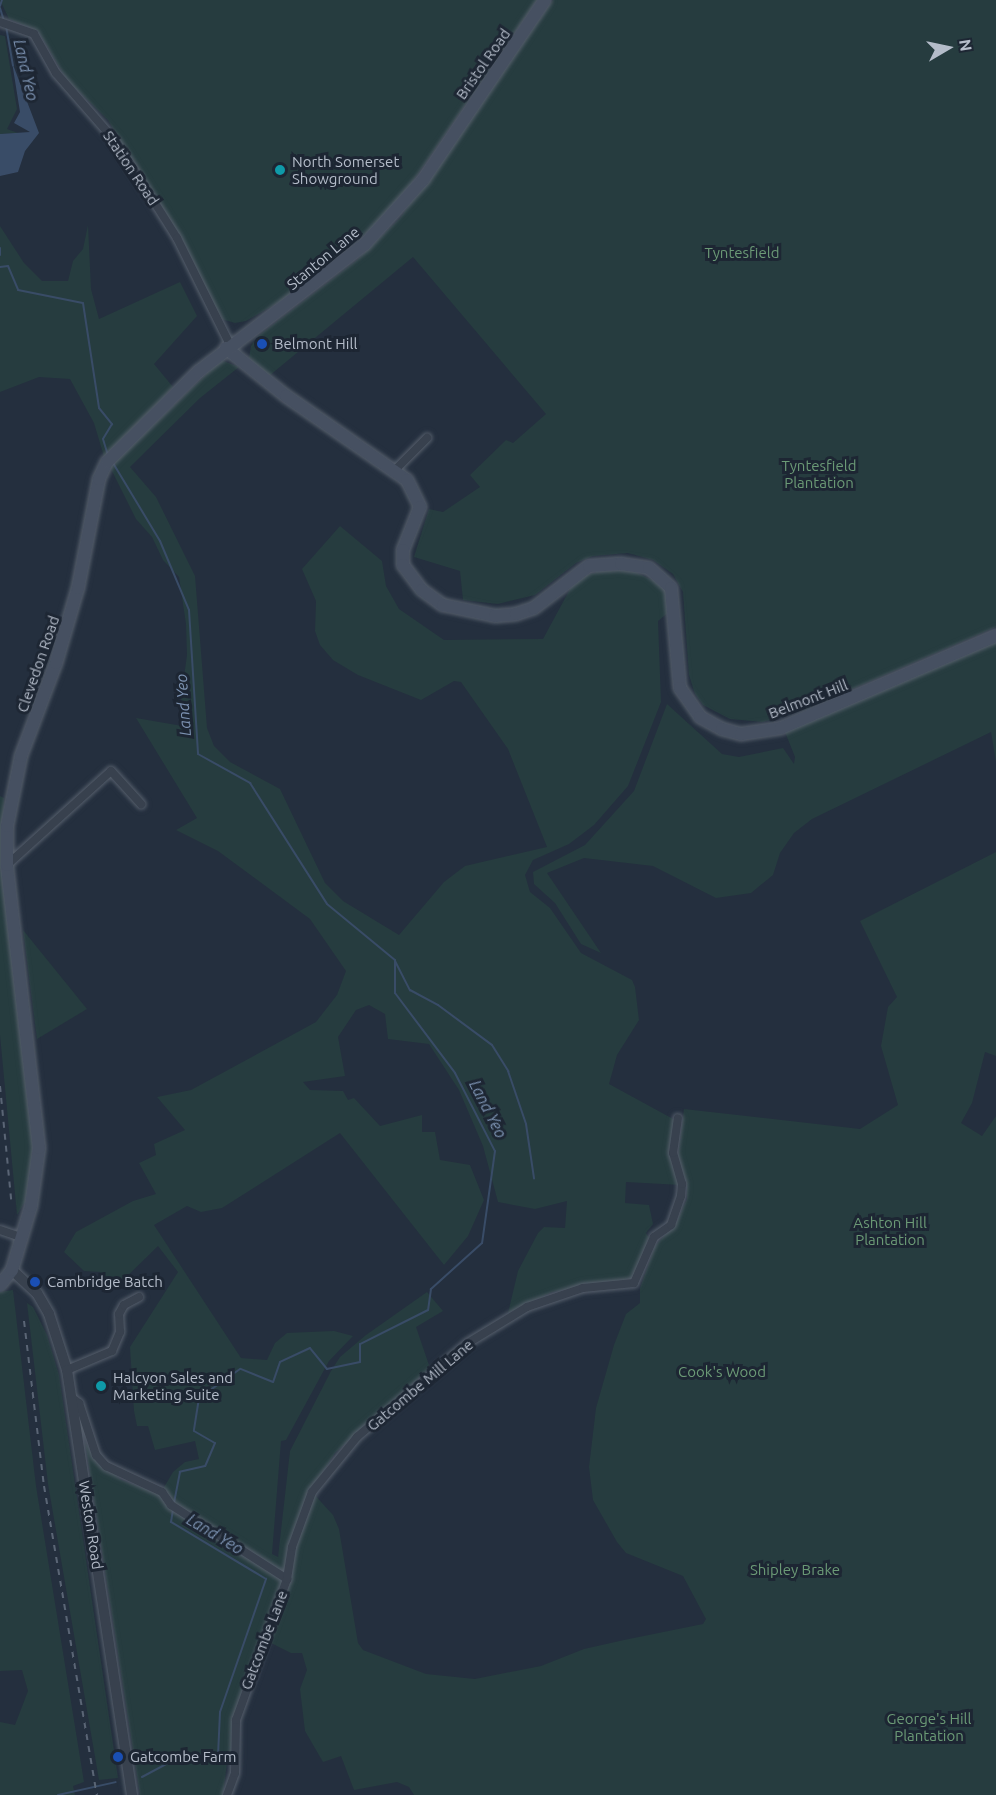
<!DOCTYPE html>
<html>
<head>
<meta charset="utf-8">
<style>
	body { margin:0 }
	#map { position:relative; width:996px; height:1795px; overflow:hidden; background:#242f3e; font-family:Ubuntu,sans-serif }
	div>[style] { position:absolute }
	.green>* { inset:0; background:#263c3f }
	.water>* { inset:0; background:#394c67 }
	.stream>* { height:2px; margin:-1px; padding:0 1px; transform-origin:1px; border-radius:1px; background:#394c67 }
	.roads { filter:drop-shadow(0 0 2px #565f6c) drop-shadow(0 0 2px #565f6c) }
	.minor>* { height:8px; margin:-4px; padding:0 4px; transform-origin:4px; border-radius:4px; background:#38414e }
	.tertiary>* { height:10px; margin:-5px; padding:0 5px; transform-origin:5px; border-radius:5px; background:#38414e }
	.secondary>* { height:12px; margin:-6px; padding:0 6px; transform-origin:6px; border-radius:6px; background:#465061 }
	.rail>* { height:2px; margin-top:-1px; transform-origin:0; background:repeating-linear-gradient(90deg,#5a6575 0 6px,transparent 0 12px) }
	.dots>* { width:16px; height:16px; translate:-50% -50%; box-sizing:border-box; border:3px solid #1d2633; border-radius:50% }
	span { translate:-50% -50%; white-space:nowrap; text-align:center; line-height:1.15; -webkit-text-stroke:6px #1d2633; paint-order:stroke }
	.street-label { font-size:15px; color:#b4bcc9 }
	.poi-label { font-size:15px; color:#b4bcc9 }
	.left { translate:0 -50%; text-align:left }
	.park-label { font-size:15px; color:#6b9a76 }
	.water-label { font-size:16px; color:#7c92b1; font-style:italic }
	.north { position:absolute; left:918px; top:18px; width:60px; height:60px; -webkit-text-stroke:4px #1d2633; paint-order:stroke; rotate:81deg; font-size:16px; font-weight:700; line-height:24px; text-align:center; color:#b4bcc9 }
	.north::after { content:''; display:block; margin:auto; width:21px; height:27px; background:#b4bcc9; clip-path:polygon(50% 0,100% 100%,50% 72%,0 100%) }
</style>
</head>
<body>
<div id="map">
	<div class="green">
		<div style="clip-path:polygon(0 0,537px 0,411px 184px,371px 229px,286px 298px,246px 321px,235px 323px,221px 319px,108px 120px,67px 80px,38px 31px,9px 19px)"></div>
		<div style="clip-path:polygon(553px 0,996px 0,996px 627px,806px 709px,763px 722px,730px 719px,703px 705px,695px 694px,689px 675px,683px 592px,673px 574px,653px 560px,628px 553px,593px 556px,576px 563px,535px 595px,498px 604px,463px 600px,460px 571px,414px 557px,429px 509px,443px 512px,480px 487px,470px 475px,506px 440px,513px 443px,546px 414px,413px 257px,269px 376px,253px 365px,249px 358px,251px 346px,258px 336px,357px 260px,400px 218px)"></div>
		<div style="clip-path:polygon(0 35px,5px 36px,17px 109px,7px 129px,18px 133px,0 134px)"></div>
		<div style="clip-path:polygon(88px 225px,91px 289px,99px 319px,180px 282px,197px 316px,154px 364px,173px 387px,105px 460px,94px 423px,70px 379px,39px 377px,0 392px,0 226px,24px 263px,42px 281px,68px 281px,73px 261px,83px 249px)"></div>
		<div style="clip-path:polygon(221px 360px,239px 367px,200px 398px,130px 467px,156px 497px,195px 576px,207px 728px,214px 746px,230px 762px,280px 789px,325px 883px,343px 901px,399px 935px,444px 882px,465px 866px,547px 847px,508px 749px,461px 682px,454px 681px,421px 700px,358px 675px,333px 660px,320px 645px,315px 631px,316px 601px,302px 569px,340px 526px,382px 561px,386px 586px,399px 609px,444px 640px,543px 639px,576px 578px,601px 571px,631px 570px,654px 581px,666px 590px,669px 612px,658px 621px,661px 702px,628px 786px,594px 825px,569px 844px,533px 860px,525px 875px,530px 892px,550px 908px,581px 953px,632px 980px,635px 987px,639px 1020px,617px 1055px,609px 1084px,675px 1120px,671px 1153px,681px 1185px,626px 1182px,625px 1203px,649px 1205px,653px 1224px,646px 1233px,649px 1238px,632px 1281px,552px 1292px,508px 1313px,518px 1271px,538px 1233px,544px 1227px,565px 1228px,567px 1201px,535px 1209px,498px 1202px,483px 1146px,459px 1090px,429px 1044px,388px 1039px,385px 1014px,369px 1005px,356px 1010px,338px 1037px,345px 1076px,303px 1082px,310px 1090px,343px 1091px,348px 1100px,354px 1098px,380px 1126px,422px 1115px,422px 1132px,435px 1132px,440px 1160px,470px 1165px,484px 1200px,468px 1236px,444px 1265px,340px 1133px,222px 1208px,201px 1212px,187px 1206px,154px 1225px,241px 1358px,267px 1360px,275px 1343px,287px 1333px,334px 1331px,353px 1336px,329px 1361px,286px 1440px,281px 1441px,272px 1554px,278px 1557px,290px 1451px,331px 1371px,340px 1357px,366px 1335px,427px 1292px,443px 1311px,416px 1327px,430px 1368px,335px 1453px,311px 1491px,333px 1515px,339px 1529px,358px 1643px,363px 1650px,426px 1674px,475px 1679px,541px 1666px,584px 1649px,624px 1640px,703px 1624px,706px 1619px,683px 1576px,626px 1553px,617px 1542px,593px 1500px,589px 1467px,596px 1408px,614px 1345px,626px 1314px,640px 1303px,640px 1288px,655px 1246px,676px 1223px,687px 1199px,687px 1184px,678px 1158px,684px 1109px,860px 1129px,898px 1105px,881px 1046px,888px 1007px,897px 997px,860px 921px,996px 852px,996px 1056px,985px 1052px,972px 1103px,961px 1123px,982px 1136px,996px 1116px,996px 1795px,414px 1795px,409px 1787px,397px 1782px,354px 1790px,341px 1756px,323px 1762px,305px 1731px,300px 1689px,307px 1670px,302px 1653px,291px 1653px,267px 1641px,242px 1705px,232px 1752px,228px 1755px,223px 1795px,140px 1795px,85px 1442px,94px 1457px,121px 1480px,160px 1494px,173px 1472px,185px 1462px,199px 1459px,195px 1441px,155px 1450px,148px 1426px,137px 1426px,134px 1411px,130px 1347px,178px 1272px,158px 1246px,113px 1290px,100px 1272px,84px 1271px,64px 1252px,76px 1232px,133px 1201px,156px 1194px,139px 1163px,156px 1155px,154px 1144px,185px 1130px,157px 1097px,191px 1090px,316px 1022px,337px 995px,346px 971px,310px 919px,218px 851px,176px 830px,197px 818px,136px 718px,188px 727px,190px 719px,181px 699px,187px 655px,186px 624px,179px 577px,163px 560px,152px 537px,136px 519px,110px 467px)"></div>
		<div style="clip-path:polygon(996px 642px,996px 762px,991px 732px,812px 819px,794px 833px,780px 853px,773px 875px,751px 893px,716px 898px,653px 866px,584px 858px,547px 873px,601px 953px,581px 944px,555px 903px,534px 884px,533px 872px,585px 845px,634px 791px,667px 704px,722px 754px,739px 757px,783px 748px,794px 764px,795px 757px,785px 732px)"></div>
		<div style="clip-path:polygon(0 796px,4px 798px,2px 851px,34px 1129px,28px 1197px,17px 1215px,0 1035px)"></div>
		<div style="clip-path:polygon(23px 930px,87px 1009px,37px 1039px)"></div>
		<div style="clip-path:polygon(13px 1290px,36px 1486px,84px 1782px,73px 1786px,75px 1795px,0 1795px,0 1722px,15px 1725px,28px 1691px,22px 1670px,0 1671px,0 1292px)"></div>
		<div style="clip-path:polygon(27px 1303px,33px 1307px,47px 1335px,59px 1375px,118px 1778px,99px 1780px,48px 1484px)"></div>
	</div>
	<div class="water">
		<div style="clip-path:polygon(12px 62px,39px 133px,25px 151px,18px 172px,0 176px,0 134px,30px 132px,14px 123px,20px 112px)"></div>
	</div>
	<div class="stream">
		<div style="left:0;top:6px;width:6px;rotate:-72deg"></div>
		<div style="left:0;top:8px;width:14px;rotate:73deg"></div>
		<div style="left:6px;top:26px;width:40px;rotate:80deg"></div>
		<div style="left:0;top:248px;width:7px;rotate:90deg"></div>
		<div style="left:0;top:267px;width:8px;rotate:-7deg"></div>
		<div style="left:8px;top:266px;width:26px;rotate:67deg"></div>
		<div style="left:18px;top:290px;width:66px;rotate:11.3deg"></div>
		<div style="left:83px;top:303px;width:106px;rotate:81.3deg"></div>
		<div style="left:99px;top:408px;width:21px;rotate:51deg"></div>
		<div style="left:112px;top:424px;width:17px;rotate:121deg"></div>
		<div style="left:103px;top:439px;width:17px;rotate:73deg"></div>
		<div style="left:113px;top:463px;width:91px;rotate:58.9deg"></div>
		<div style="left:160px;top:541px;width:75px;rotate:67.2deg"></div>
		<div style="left:189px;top:610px;width:144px;rotate:86.4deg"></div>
		<div style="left:198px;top:754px;width:60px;rotate:29.1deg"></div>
		<div style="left:250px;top:783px;width:143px;rotate:57.5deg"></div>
		<div style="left:327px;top:904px;width:88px;rotate:39.5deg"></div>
		<div style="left:395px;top:960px;width:33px;rotate:90deg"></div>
		<div style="left:395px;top:993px;width:100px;rotate:53.1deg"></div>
		<div style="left:455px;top:1073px;width:88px;rotate:62.9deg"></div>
		<div style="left:495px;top:1151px;width:93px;rotate:98deg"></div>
		<div style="left:482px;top:1243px;width:69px;rotate:138deg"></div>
		<div style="left:431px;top:1289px;width:21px;rotate:98deg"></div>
		<div style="left:428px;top:1310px;width:76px;rotate:153.4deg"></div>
		<div style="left:360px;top:1344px;width:18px;rotate:90deg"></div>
		<div style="left:360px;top:1362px;width:34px;rotate:168deg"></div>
		<div style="left:327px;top:1369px;width:27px;rotate:-129deg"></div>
		<div style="left:310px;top:1348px;width:33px;rotate:155deg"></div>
		<div style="left:280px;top:1362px;width:21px;rotate:109deg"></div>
		<div style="left:273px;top:1382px;width:35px;rotate:-158deg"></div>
		<div style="left:240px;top:1369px;width:50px;rotate:144.7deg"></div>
		<div style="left:199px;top:1398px;width:33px;rotate:99deg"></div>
		<div style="left:194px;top:1431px;width:24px;rotate:30deg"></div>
		<div style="left:215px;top:1443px;width:25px;rotate:113deg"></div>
		<div style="left:205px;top:1466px;width:26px;rotate:167deg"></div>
		<div style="left:180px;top:1472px;width:33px;rotate:101deg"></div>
		<div style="left:395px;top:961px;width:33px;rotate:63deg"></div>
		<div style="left:410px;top:990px;width:32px;rotate:28deg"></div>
		<div style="left:438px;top:1005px;width:67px;rotate:36.5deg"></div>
		<div style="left:492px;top:1045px;width:31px;rotate:58deg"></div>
		<div style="left:508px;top:1071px;width:56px;rotate:71.2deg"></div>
		<div style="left:526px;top:1124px;width:55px;rotate:81.6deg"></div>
		<div style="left:142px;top:1777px;width:49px;rotate:-28.1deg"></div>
		<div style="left:185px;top:1754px;width:33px;rotate:3deg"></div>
		<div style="left:218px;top:1756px;width:44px;rotate:-87.4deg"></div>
		<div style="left:220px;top:1712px;width:141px;rotate:-70.9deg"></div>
		<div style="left:266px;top:1579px;width:111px;rotate:-149deg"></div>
		<div style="left:171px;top:1522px;width:12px;rotate:-81deg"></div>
		<div style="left:58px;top:1795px;width:59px;rotate:-12.6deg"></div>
	</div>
	<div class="roads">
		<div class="minor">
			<div style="left:0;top:22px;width:36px;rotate:19deg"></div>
			<div style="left:34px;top:34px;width:45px;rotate:60.6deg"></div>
			<div style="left:56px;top:73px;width:93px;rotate:48.9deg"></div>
			<div style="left:117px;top:143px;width:112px;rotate:57.7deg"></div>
			<div style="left:177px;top:238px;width:119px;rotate:63.6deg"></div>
			<div style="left:394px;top:471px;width:47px;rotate:-45deg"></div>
			<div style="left:7px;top:865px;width:140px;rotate:-42.1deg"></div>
			<div style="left:111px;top:771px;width:45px;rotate:47.7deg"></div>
			<div style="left:0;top:1230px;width:21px;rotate:19deg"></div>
			<div style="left:67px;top:1370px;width:49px;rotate:-22.9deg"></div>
			<div style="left:112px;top:1351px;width:21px;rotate:-67deg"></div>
			<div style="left:120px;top:1332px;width:18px;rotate:-93deg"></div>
			<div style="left:119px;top:1314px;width:10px;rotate:-61deg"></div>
			<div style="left:124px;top:1305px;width:17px;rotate:-28deg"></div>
			<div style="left:72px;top:1398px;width:9px;rotate:36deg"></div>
			<div style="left:79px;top:1403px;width:55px;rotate:71.9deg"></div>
			<div style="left:96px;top:1455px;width:15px;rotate:48deg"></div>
			<div style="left:106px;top:1466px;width:62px;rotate:24.9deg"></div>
			<div style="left:162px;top:1492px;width:16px;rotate:55deg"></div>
			<div style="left:171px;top:1505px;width:138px;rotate:32.5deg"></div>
			<div style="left:227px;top:1795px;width:23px;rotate:-70deg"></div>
			<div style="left:235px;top:1773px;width:53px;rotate:-88.9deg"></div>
			<div style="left:236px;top:1720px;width:150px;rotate:-70.1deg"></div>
			<div style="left:287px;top:1579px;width:32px;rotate:-81deg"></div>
			<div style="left:292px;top:1547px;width:59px;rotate:-70deg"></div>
			<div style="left:312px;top:1492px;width:71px;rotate:-50.7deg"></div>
			<div style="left:357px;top:1437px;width:145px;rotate:-40.3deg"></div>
			<div style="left:468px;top:1343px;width:69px;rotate:-31.4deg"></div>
			<div style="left:527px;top:1307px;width:59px;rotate:-18.7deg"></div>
			<div style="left:583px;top:1288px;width:51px;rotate:-5.6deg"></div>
			<div style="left:634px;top:1283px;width:50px;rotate:-66.5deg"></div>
			<div style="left:654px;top:1237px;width:21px;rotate:-35deg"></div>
			<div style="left:671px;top:1225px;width:31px;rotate:-71deg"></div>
			<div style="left:681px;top:1196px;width:12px;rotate:-85deg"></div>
			<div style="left:682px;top:1184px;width:32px;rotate:-106deg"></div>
			<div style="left:673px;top:1153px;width:35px;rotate:-82deg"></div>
		</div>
		<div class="tertiary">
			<div style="left:12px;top:1270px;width:34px;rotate:43deg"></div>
			<div style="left:37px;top:1293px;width:24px;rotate:60deg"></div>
			<div style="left:49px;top:1314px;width:59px;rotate:72.2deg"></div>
			<div style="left:67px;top:1370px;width:430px;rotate:81.3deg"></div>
		</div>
		<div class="secondary">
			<div style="left:226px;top:348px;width:77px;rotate:38.7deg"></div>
			<div style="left:286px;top:396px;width:147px;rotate:34.8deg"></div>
			<div style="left:407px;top:480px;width:30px;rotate:64deg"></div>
			<div style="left:420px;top:507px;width:46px;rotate:111.6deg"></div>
			<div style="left:403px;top:550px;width:15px;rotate:90deg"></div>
			<div style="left:403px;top:565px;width:31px;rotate:53deg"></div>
			<div style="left:422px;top:590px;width:26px;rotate:36deg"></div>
			<div style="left:443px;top:605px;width:53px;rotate:11.9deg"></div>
			<div style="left:495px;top:616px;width:21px;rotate:-5deg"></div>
			<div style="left:516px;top:614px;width:19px;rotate:-18deg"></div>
			<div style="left:534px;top:608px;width:69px;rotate:-37.4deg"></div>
			<div style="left:589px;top:566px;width:32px;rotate:-4deg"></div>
			<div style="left:621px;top:564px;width:28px;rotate:8deg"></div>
			<div style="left:649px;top:568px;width:30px;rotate:42deg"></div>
			<div style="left:671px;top:588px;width:100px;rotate:84.9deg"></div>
			<div style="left:680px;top:688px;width:35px;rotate:55deg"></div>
			<div style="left:700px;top:717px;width:25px;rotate:29deg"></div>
			<div style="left:722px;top:729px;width:20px;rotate:15deg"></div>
			<div style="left:741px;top:734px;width:40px;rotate:-8.5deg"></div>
			<div style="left:781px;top:728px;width:234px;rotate:-23.2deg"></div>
			<div style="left:0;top:1285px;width:19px;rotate:-51deg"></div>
			<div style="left:12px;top:1270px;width:67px;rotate:-73.5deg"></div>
			<div style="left:31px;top:1206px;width:59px;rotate:-82.1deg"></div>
			<div style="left:39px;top:1148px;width:285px;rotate:-96.5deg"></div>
			<div style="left:7px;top:865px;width:39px;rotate:-90deg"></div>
			<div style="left:7px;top:826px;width:71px;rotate:-78.7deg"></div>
			<div style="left:21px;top:756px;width:99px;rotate:-69.4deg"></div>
			<div style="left:56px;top:663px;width:78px;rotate:-73.7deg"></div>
			<div style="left:78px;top:588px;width:111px;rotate:-79.1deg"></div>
			<div style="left:99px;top:479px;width:19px;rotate:-65deg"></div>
			<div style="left:107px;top:462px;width:129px;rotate:-44.7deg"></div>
			<div style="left:199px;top:371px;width:208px;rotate:-37.4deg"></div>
			<div style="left:364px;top:245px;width:88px;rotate:-47.8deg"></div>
			<div style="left:423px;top:180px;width:217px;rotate:-55.9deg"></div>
		</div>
	</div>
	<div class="rail">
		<div style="left:0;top:1086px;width:114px;rotate:84.4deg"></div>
		<div style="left:24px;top:1321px;width:166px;rotate:83.1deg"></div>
		<div style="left:44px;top:1486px;width:314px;rotate:80.3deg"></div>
	</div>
	<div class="dots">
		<div style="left:280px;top:170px;background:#0f9aa8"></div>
		<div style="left:262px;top:344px;background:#1a4fb4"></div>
		<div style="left:35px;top:1282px;background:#1a4fb4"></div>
		<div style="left:101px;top:1386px;background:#0f9aa8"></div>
		<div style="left:118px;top:1757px;background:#1a4fb4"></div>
	</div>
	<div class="street-label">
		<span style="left:483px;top:64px;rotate:-55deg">Bristol Road</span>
		<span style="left:131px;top:168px;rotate:56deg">Station Road</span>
		<span style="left:323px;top:258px;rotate:-40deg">Stanton Lane</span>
		<span style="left:38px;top:664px;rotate:-71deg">Clevedon Road</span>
		<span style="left:808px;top:699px;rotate:-21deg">Belmont Hill</span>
		<span style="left:420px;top:1385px;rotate:-40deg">Gatcombe Mill Lane</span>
		<span style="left:91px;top:1525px;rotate:81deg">Weston Road</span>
		<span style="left:264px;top:1640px;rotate:-69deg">Gatcombe Lane</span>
	</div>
	<div class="poi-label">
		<span class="left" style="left:292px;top:170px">North Somerset<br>Showground</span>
		<span class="left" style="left:274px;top:344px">Belmont Hill</span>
		<span class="left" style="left:47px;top:1282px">Cambridge Batch</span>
		<span class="left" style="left:113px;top:1386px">Halcyon Sales and<br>Marketing Suite</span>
		<span class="left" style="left:130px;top:1757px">Gatcombe Farm</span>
	</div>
	<div class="park-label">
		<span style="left:742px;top:253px">Tyntesfield</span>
		<span style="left:819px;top:474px">Tyntesfield<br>Plantation</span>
		<span style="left:890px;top:1231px">Ashton Hill<br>Plantation</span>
		<span style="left:722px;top:1372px">Cook's Wood</span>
		<span style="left:795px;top:1570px">Shipley Brake</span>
		<span style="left:929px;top:1727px">George's Hill<br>Plantation</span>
	</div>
	<div class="water-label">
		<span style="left:26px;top:70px;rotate:77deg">Land Yeo</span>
		<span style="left:183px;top:705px;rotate:-94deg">Land Yeo</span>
		<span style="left:488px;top:1109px;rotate:63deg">Land Yeo</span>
		<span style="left:215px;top:1534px;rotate:31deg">Land Yeo</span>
	</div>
	<div class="north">N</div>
</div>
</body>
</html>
